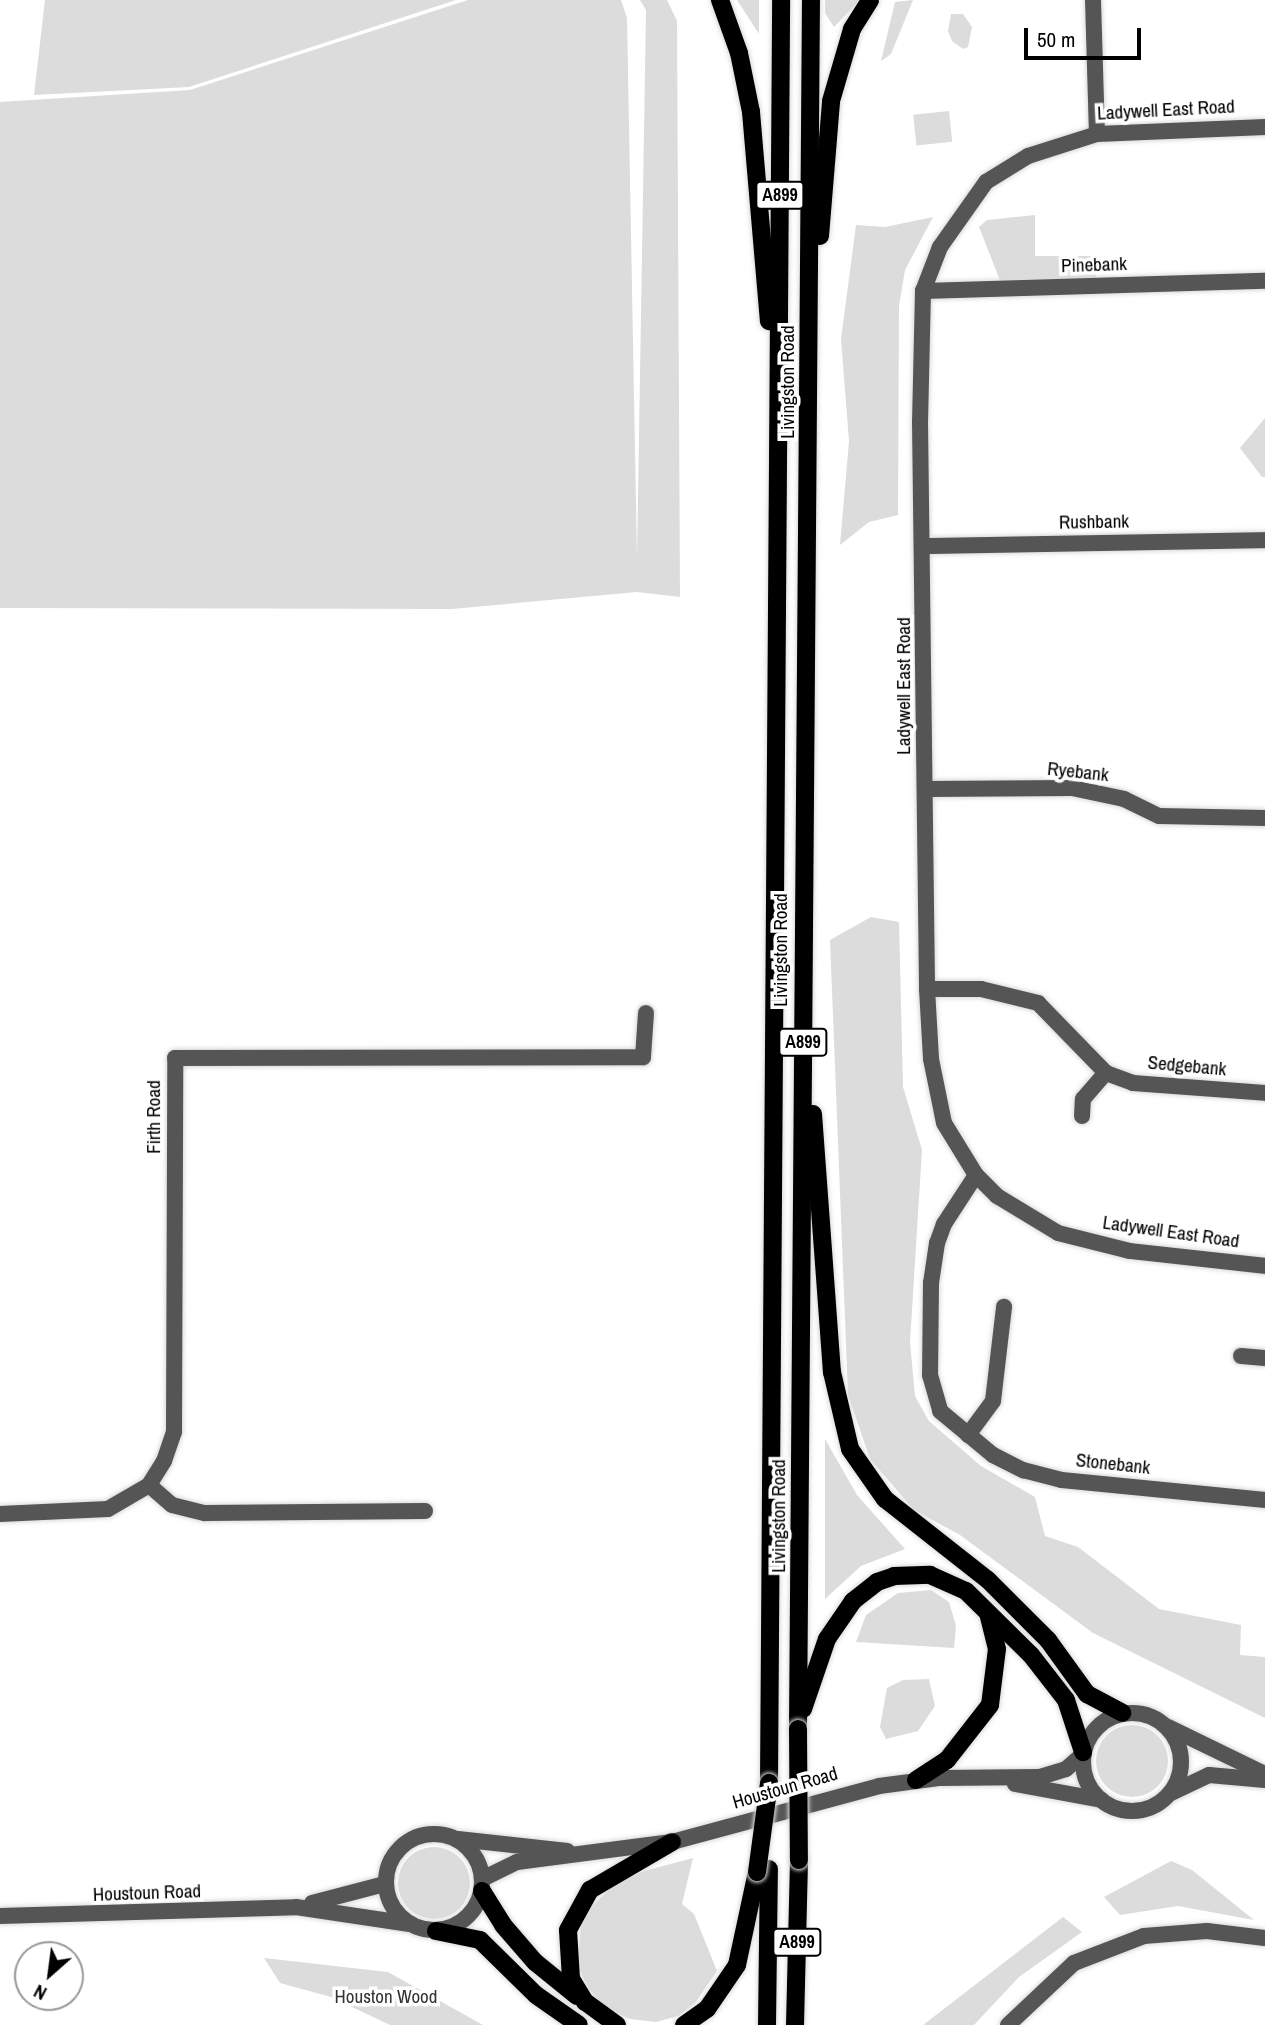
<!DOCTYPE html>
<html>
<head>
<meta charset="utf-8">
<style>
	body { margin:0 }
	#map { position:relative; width:1265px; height:2025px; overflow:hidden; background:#fff; font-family:"Archivo Narrow",sans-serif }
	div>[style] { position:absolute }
	.green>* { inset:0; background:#dcdcdc; transform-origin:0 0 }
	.round { border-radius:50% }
	.roads { filter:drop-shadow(0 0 2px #dbdbdb) drop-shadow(0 0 2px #dbdbdb) }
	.minor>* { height:16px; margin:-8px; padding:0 8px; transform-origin:8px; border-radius:8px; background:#555 }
	.minor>.ring { margin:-8px; padding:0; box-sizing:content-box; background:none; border:16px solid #555; border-radius:50% }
	.major>* { height:18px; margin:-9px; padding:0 9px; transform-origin:9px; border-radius:9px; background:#000 }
	.bridges { filter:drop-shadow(0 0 2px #dbdbdb) drop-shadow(0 0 2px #dbdbdb) }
	.major-bridge>* { height:18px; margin:-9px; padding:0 9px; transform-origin:9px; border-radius:9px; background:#000 }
	span { translate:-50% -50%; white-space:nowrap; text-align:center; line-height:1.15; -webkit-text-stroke:7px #fff; paint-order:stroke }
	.shield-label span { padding:2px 5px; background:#fff; border:2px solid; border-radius:5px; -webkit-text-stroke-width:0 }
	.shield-label { font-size:18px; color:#000; font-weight:700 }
	.street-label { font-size:19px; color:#000 }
	.park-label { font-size:19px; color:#333 }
	.north { position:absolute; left:14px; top:1941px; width:70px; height:70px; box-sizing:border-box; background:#fff; border:2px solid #999; border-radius:50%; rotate:208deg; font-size:19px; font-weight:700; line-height:28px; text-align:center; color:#000 }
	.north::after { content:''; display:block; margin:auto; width:24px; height:32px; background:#000; clip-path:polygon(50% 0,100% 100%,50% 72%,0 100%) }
	.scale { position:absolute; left:1024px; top:28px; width:117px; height:32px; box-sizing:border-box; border:4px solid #000; border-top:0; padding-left:9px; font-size:21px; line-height:24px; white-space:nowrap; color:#000; -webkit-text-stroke:5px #fff; paint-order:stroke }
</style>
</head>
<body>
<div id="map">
	<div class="green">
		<div style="clip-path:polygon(45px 0,456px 0,189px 87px,34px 95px)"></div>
		<div style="clip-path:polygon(468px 0,621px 0,627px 18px,637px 558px,646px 10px,640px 0,667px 0,677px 21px,680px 597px,637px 592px,452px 609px,0 608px,0 102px,190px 90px)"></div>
		<div style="clip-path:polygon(737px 0,759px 0,759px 34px)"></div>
		<div style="clip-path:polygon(825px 0,860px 0,834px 27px,825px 13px)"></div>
		<div style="clip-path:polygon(913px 0,891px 54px,881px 61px,895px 2px)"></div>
		<div style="clip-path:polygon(951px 14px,963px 14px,972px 27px,968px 47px,963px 49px,952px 41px,948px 31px)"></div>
		<div style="left:949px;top:111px;width:31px;height:36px;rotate:84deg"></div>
		<div style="clip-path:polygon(1035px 215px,1035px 256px,1096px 256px,1096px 279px,1001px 283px,979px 227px,987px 220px)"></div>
		<div style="clip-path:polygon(933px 217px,905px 270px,899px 306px,898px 515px,869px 522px,840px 545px,849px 441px,841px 339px,856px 225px,885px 227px)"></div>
		<div style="clip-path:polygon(1265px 418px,1265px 477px,1262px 477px,1240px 448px)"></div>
		<div style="clip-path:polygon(871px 917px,899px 922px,903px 1087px,922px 1150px,910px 1342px,915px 1396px,929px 1421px,981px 1466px,1035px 1497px,1045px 1536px,1078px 1547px,1159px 1609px,1241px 1625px,1240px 1655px,1265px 1657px,1265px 1718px,1093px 1633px,960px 1535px,914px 1510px,870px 1459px,848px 1395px,830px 940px)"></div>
		<div style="clip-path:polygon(825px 1439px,857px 1495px,905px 1549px,861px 1566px,825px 1599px)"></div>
		<div style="clip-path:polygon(931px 1590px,949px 1602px,956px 1626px,954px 1648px,856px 1642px,866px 1615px,898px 1593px)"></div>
		<div style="clip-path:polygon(929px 1679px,935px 1706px,918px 1731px,886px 1739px,880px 1727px,887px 1688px,903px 1680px)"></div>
		<div class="round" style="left:1096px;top:1725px;width:72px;height:72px"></div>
		<div class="round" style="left:398px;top:1847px;width:72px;height:72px"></div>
		<div style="clip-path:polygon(693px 1858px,682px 1904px,694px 1914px,717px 1971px,695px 2003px,678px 2016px,656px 2022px,630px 2019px,605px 2007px,588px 1988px,578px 1966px,581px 1925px,592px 1906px,614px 1885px,644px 1871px)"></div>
		<div style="clip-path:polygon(1171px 1861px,1192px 1870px,1254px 1920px,1178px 1906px,1120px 1915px,1104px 1897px)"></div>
		<div style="clip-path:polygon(1063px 1917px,1082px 1932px,1019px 1977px,974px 2025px,923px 2025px)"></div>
		<div style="clip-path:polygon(264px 1958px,388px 1972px,483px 2025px,390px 2025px,331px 1997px,280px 1983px)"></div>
	</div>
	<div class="roads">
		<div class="minor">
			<div style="left:1093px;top:0;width:134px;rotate:88.3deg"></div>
			<div style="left:1265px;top:127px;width:168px;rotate:177.6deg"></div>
			<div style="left:1097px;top:134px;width:72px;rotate:162.3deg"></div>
			<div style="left:1028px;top:156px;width:49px;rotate:148.2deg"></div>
			<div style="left:986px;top:182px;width:80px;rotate:125.3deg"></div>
			<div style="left:940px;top:247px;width:47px;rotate:111.1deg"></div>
			<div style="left:923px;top:291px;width:130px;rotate:91.3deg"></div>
			<div style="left:920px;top:421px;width:568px;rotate:89.29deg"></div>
			<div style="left:927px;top:989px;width:70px;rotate:86.7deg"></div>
			<div style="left:931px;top:1059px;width:65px;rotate:78.5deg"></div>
			<div style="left:944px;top:1123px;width:61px;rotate:58.4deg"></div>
			<div style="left:976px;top:1175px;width:30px;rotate:45deg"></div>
			<div style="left:997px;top:1196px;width:71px;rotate:31.2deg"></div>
			<div style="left:1058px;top:1233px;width:74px;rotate:14deg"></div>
			<div style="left:1130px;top:1251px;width:136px;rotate:6.3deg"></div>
			<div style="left:923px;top:291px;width:342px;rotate:-1.7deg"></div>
			<div style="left:924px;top:546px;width:341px;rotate:-1deg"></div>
			<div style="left:925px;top:789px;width:147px;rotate:-0.4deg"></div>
			<div style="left:1072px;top:788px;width:53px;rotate:11.9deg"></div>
			<div style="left:1124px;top:799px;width:39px;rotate:26deg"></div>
			<div style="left:1159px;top:816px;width:106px;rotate:1.1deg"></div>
			<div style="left:927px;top:989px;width:54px"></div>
			<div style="left:981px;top:989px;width:59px;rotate:13.8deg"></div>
			<div style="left:1038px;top:1003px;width:98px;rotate:45.8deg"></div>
			<div style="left:1106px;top:1073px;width:29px;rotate:20deg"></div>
			<div style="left:1133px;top:1083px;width:132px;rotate:4.3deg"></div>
			<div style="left:1082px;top:1116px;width:17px;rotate:-87deg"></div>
			<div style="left:1083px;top:1099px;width:35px;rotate:-49deg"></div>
			<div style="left:976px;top:1175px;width:59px;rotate:123.1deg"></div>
			<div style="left:944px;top:1224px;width:20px;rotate:110deg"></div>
			<div style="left:937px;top:1243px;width:40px;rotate:98.5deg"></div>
			<div style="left:931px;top:1283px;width:92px;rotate:90.6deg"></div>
			<div style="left:930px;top:1375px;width:37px;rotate:74deg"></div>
			<div style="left:940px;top:1411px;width:69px;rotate:39.7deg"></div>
			<div style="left:993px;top:1455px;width:34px;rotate:27deg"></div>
			<div style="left:1023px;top:1470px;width:40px;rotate:14.4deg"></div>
			<div style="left:1062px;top:1480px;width:204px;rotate:5.6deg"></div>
			<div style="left:1241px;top:1356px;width:24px;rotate:5deg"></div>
			<div style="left:968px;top:1435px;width:42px;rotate:-53.7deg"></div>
			<div style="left:993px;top:1401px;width:95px;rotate:-83.3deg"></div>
			<div style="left:149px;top:1485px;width:30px;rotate:41deg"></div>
			<div style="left:172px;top:1505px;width:34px;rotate:14deg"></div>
			<div style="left:205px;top:1513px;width:220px;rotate:-0.5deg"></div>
			<div style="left:0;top:1514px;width:108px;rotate:-2.7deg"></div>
			<div style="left:108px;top:1509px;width:48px;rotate:-30.3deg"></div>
			<div style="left:149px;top:1485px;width:28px;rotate:-58deg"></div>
			<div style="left:164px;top:1461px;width:31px;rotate:-71deg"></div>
			<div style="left:174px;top:1432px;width:374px;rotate:-89.8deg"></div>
			<div style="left:175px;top:1058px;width:468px;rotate:-0.1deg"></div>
			<div style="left:643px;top:1057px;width:44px;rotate:-86.1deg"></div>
			<div class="ring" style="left:1083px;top:1713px;width:82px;height:82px"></div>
			<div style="left:1168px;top:1727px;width:108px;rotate:25.9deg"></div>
			<div style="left:1015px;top:1784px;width:88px;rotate:10.4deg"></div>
			<div style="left:1171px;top:1793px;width:42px;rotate:-25.3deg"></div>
			<div style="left:1209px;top:1775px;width:56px;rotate:5.1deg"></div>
			<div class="ring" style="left:386px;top:1834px;width:80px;height:80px"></div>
			<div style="left:458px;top:1839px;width:110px;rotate:6.3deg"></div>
			<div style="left:482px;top:1879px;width:39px;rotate:-26deg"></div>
			<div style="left:517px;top:1862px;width:156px;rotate:-7.4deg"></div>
			<div style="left:672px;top:1842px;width:214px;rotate:-15.1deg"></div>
			<div style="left:879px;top:1786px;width:62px;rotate:-7.5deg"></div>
			<div style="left:940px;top:1778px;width:100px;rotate:-0.6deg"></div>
			<div style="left:1040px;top:1777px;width:27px;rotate:-17deg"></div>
			<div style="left:1066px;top:1769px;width:23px;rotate:-41deg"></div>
			<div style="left:312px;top:1903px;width:75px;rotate:-14.6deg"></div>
			<div style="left:0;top:1916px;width:296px;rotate:-1.7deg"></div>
			<div style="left:296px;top:1907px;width:115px;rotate:8.5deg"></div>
			<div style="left:1008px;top:2025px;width:91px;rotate:-43.2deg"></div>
			<div style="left:1074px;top:1963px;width:75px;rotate:-21.1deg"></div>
			<div style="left:1144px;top:1936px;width:63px;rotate:-4.5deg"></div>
			<div style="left:1207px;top:1931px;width:58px;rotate:6.9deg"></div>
		</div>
		<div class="major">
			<div style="left:720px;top:0;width:56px;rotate:70.3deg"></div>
			<div style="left:739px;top:53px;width:60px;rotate:78.5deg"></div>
			<div style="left:751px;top:112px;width:210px;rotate:85.1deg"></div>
			<div style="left:820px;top:236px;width:135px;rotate:-85.3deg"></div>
			<div style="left:831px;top:101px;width:75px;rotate:-73.7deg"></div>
			<div style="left:852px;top:29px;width:34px;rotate:-58deg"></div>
			<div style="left:813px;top:1114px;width:259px;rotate:85.8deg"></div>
			<div style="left:832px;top:1372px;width:79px;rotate:76.8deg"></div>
			<div style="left:850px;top:1449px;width:61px;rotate:55deg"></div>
			<div style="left:885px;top:1499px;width:131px;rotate:38.2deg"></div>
			<div style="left:988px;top:1580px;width:85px;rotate:45deg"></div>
			<div style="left:1048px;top:1640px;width:67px;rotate:54.2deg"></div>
			<div style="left:1087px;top:1694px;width:40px;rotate:28deg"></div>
			<div style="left:803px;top:1709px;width:74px;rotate:-71.1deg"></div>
			<div style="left:827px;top:1639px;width:46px;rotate:-55.6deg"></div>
			<div style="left:853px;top:1601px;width:31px;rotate:-38deg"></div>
			<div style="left:877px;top:1582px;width:18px;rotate:-19deg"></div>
			<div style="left:894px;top:1576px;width:36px;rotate:-2deg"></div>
			<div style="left:930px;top:1575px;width:39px;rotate:24deg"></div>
			<div style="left:966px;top:1591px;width:91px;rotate:44.6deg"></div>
			<div style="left:1031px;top:1655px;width:57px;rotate:52.1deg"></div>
			<div style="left:1066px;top:1700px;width:55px;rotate:71.9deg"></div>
			<div style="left:798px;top:1729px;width:1729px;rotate:-89.57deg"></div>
			<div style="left:916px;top:1780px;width:37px;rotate:-33deg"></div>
			<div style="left:947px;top:1760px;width:70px;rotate:-52deg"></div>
			<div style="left:990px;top:1705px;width:56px;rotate:-82.9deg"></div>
			<div style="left:997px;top:1649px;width:37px;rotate:-104deg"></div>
			<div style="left:769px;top:1783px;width:1783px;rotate:-89.61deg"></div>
			<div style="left:482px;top:1891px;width:40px;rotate:58deg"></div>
			<div style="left:503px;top:1925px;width:49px;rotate:49.1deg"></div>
			<div style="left:535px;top:1962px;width:54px;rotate:39deg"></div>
			<div style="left:436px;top:1931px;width:45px;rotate:11.6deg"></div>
			<div style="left:480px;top:1940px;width:78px;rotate:44.5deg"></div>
			<div style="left:536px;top:1995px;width:52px;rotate:34.9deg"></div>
			<div style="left:617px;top:2025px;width:39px;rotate:-144deg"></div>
			<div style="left:585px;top:2002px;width:27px;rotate:-121deg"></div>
			<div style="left:571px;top:1979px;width:49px;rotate:-93.5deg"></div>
			<div style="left:568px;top:1930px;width:46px;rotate:-61.2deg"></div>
			<div style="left:590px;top:1890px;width:95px;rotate:-30.3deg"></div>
			<div style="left:684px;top:2025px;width:28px;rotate:-35deg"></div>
			<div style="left:707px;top:2009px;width:53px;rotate:-55.7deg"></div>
			<div style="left:737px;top:1965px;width:95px;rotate:-77.9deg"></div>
			<div style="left:767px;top:2025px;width:156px;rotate:-89.3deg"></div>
			<div style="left:795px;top:2025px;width:165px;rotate:-88.6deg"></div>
		</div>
	</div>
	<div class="bridges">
		<div class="major-bridge">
			<div style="left:798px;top:1729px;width:131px;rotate:89.6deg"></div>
			<div style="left:757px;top:1872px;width:90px;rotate:-82.3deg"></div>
		</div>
	</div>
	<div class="shield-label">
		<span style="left:780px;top:195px">A899</span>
		<span style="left:803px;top:1042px">A899</span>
		<span style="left:797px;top:1942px">A899</span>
	</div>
	<div class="street-label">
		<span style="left:1166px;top:110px;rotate:-3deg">Ladywell East Road</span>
		<span style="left:1094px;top:265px;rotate:-2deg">Pinebank</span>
		<span style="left:788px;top:382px;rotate:-90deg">Livingston Road</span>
		<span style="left:1094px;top:522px;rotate:-1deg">Rushbank</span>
		<span style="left:904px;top:686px;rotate:-90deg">Ladywell East Road</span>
		<span style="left:1078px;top:772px;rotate:6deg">Ryebank</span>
		<span style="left:781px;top:950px;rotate:-90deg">Livingston Road</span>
		<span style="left:1187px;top:1066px;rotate:5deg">Sedgebank</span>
		<span style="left:154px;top:1117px;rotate:-90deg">Firth Road</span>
		<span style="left:1171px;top:1232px;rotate:8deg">Ladywell East Road</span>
		<span style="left:1113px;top:1464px;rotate:6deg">Stonebank</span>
		<span style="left:779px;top:1516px;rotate:-90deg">Livingston Road</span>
		<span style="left:785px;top:1788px;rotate:-16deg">Houstoun Road</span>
		<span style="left:147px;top:1893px;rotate:-2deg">Houstoun Road</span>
	</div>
	<div class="park-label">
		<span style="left:386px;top:1997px">Houston Wood</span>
	</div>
	<div class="north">N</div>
	<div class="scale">50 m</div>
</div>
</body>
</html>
